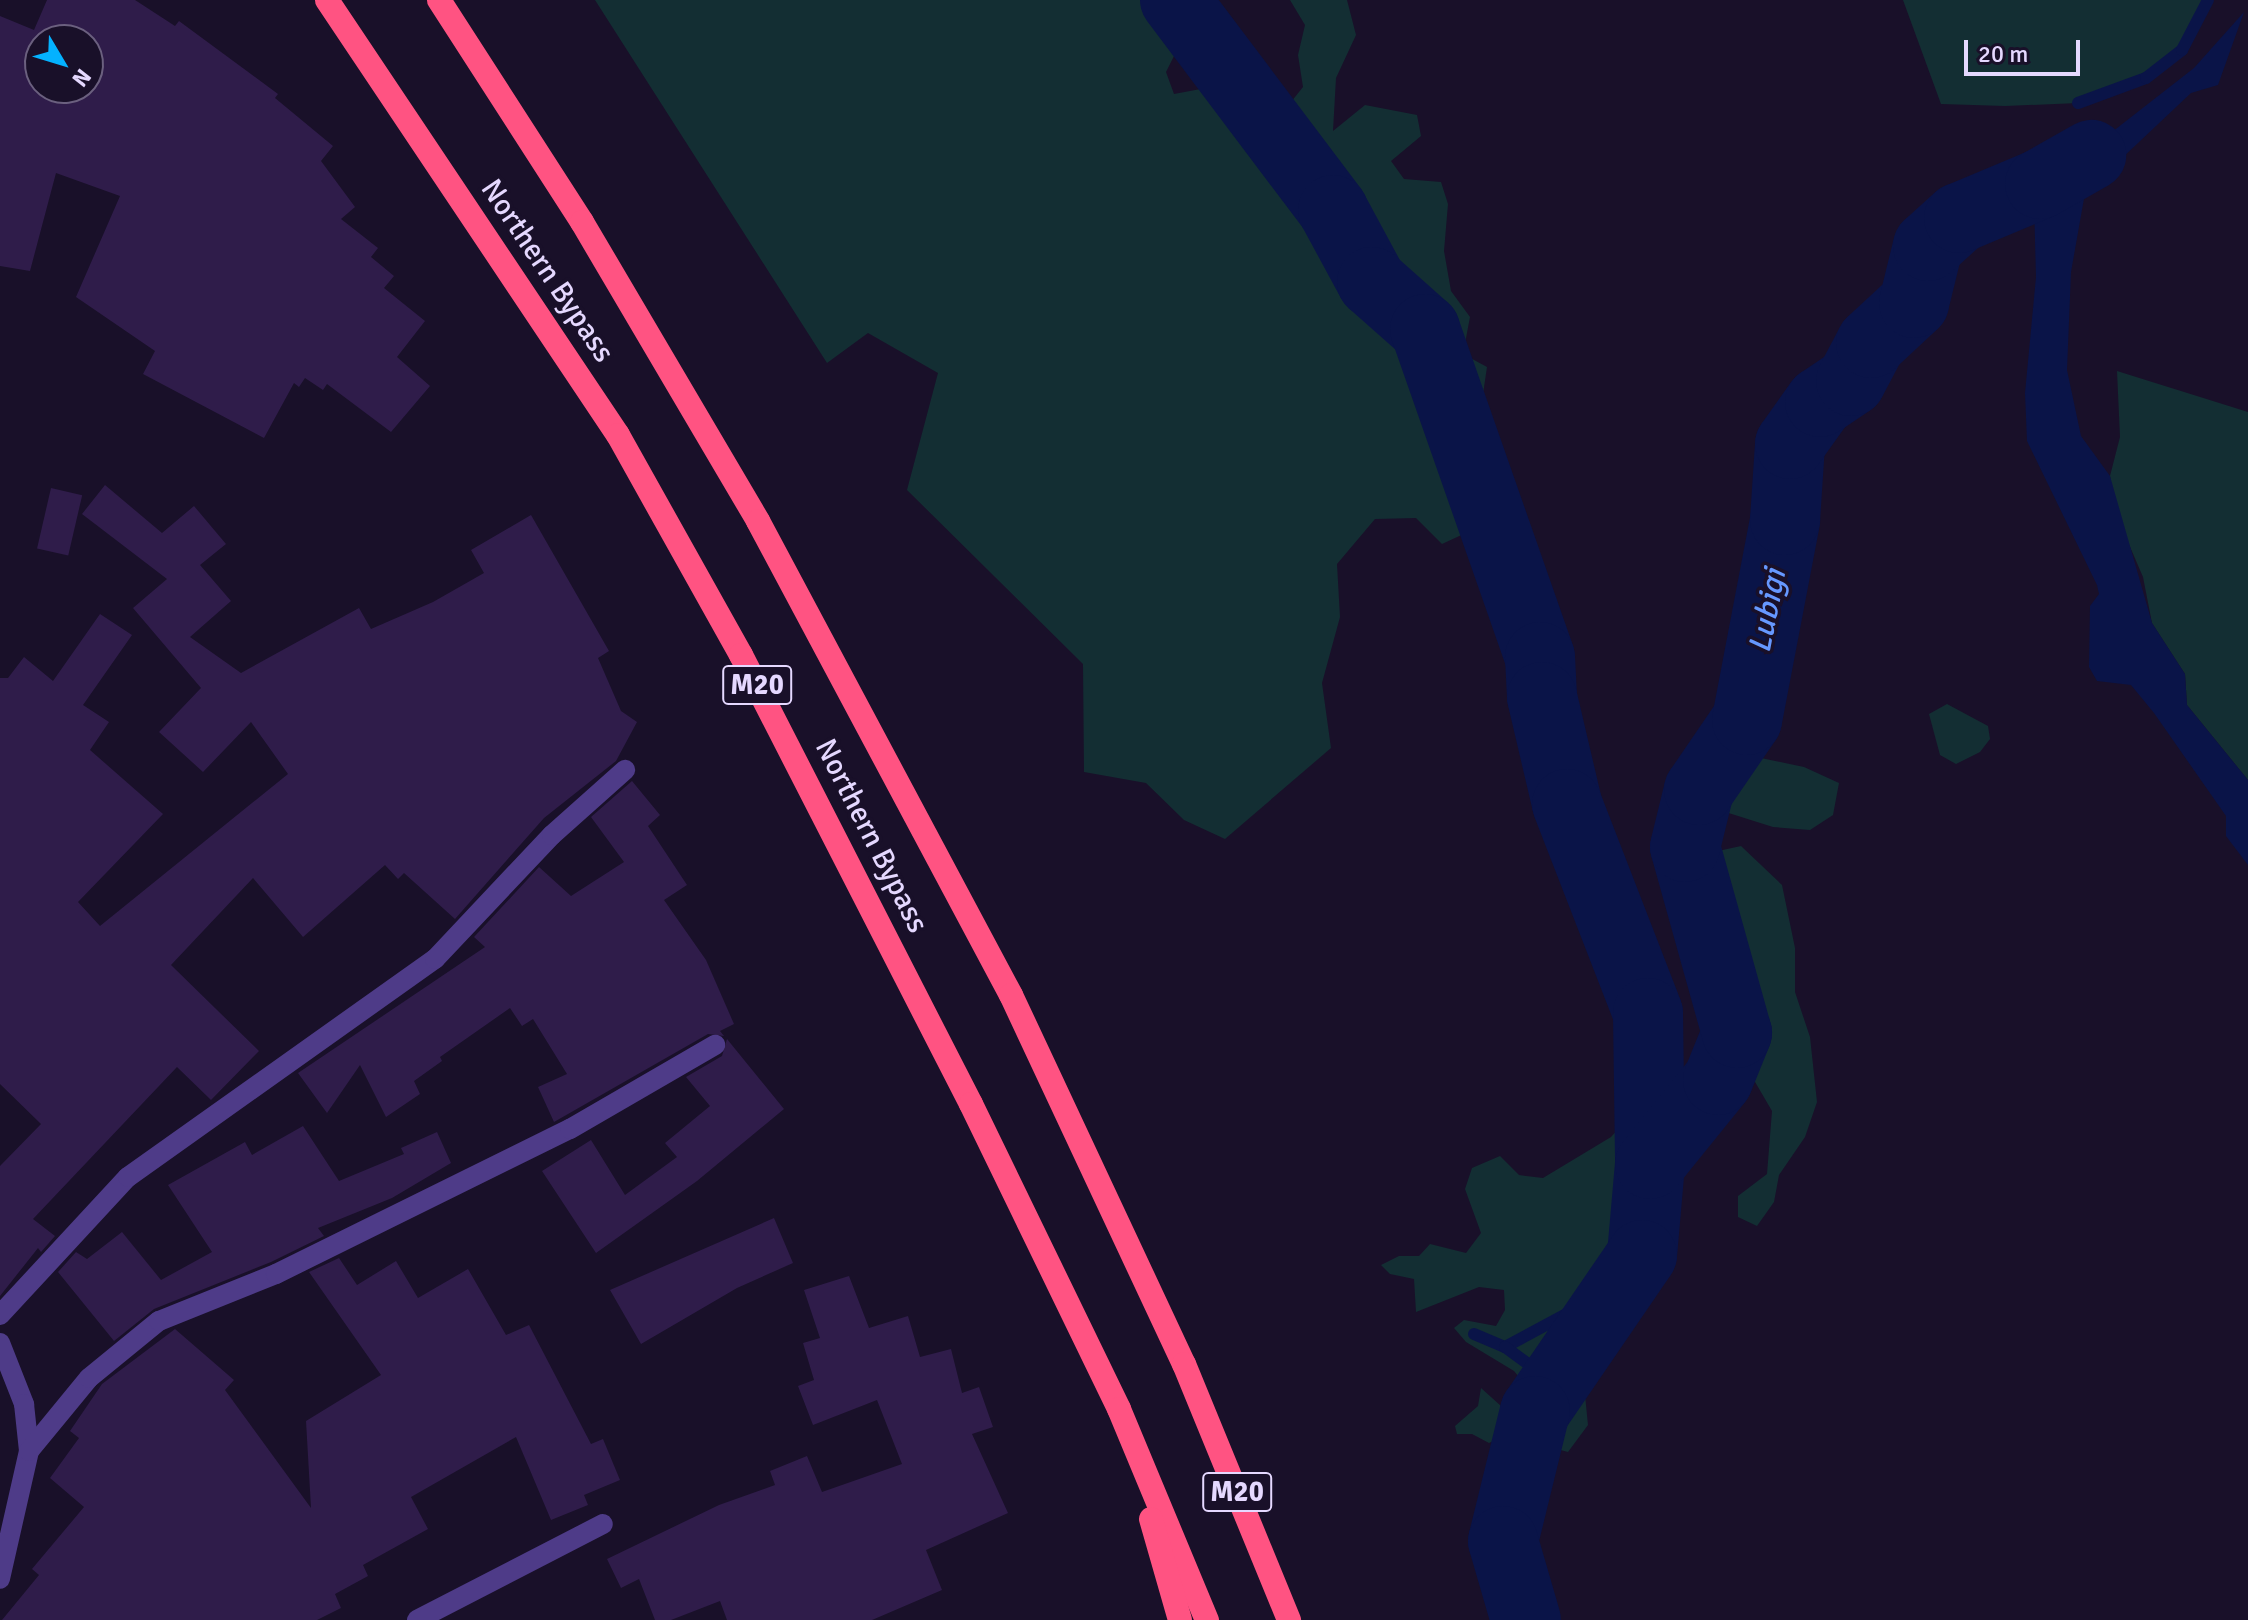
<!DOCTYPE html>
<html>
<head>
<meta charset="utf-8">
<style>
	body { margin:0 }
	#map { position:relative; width:2248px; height:1620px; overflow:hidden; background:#191029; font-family:Signika,sans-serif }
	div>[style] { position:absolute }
	.green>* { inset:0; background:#132e33 }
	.water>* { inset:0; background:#0a1448 }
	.stream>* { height:12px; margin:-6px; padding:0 6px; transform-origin:6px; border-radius:6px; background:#0a1448 }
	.river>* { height:70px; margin:-35px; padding:0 35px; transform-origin:35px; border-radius:35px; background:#0a1448 }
	.building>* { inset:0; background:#2f1c4a; transform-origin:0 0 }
	.minor>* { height:20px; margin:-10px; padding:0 10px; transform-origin:10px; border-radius:10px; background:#4e3b88 }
	.highway>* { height:24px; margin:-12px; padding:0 12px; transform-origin:12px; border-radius:12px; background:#ff5382 }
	span { translate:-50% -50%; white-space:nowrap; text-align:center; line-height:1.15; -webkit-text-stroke:7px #191029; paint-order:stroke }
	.shield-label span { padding:2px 6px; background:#191029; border:2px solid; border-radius:6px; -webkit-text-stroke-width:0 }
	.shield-label { font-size:28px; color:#e5d8ff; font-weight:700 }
	.street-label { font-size:30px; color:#e5d8ff }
	.water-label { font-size:32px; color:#6698ff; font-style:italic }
	.north { position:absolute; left:24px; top:24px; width:80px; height:80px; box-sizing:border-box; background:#191029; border:2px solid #6b607f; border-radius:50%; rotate:128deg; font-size:22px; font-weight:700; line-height:32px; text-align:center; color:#e5d8ff }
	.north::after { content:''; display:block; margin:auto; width:28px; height:36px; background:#04b2ff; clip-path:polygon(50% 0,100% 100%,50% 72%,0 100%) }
	.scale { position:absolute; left:1964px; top:40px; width:116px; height:36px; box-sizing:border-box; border:4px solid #e5d8ff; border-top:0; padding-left:10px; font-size:24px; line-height:28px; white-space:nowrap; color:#e5d8ff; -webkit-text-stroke:6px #191029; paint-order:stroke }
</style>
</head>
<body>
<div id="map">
	<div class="green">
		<div style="clip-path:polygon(595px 0,1202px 0,1166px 72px,1174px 94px,1206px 88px,1228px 29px,1240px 33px,1256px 55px,1227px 91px,1239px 111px,1283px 112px,1303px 87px,1298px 55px,1305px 25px,1290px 0,1347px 0,1356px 35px,1336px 78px,1333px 131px,1365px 105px,1417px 115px,1421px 136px,1391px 161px,1404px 179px,1441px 182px,1448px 204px,1444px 251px,1451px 291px,1470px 317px,1463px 354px,1487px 367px,1483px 394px,1432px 431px,1468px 532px,1442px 544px,1416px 518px,1375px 519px,1337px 564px,1340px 617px,1322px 683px,1331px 748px,1225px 839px,1184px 820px,1146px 783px,1084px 772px,1083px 664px,907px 490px,938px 373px,868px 333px,827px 363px)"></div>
		<div style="clip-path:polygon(1903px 0,2208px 0,2182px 50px,2146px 78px,2078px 103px,2005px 106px,1941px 104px)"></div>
		<div style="clip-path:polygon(2117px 371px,2248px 412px,2248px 780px,2187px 705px,2185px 674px,2152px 623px,2143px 577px,2118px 519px,2110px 476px,2120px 437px)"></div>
		<div style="clip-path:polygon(1947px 704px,1988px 726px,1990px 739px,1980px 752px,1956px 764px,1940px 755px,1929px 714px)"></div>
		<div style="clip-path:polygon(1718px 749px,1804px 767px,1839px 783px,1833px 815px,1810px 830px,1773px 827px,1719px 810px,1690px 776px,1704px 754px)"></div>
		<div style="clip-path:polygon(1741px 846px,1782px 885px,1795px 948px,1795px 992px,1810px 1037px,1817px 1102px,1805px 1137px,1779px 1175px,1774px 1202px,1757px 1226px,1738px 1217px,1738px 1196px,1767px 1174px,1772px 1111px,1751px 1075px,1735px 1110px,1706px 1140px,1671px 1156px,1613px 1228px,1608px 1263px,1632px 1283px,1592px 1346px,1583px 1375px,1588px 1425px,1568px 1452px,1557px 1449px,1533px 1394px,1514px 1371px,1466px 1342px,1454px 1328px,1464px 1320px,1496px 1326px,1505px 1310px,1504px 1290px,1479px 1287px,1416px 1312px,1414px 1279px,1390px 1274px,1381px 1265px,1399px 1256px,1419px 1256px,1430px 1244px,1466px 1253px,1481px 1233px,1465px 1189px,1472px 1168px,1500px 1156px,1519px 1175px,1543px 1178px,1611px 1137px,1627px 1119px,1672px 1091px,1706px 1079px,1732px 1037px,1697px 951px,1682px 886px,1709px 853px)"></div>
		<div style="clip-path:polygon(1481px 1388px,1511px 1415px,1503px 1436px,1489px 1443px,1472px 1434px,1457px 1434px,1455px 1426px,1478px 1406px)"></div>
	</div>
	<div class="water">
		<div style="clip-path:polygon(2244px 12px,2218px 85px,2191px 93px,2085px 193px,2071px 272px,2067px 370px,2081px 436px,2110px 476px,2152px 623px,2185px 674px,2187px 705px,2248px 780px,2248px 865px,2226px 836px,2226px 816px,2154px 713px,2131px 685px,2097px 681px,2089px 667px,2090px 606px,2099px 594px,2097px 585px,2027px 441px,2025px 393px,2036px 277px,2034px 204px,2024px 177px,2045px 148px,2103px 139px,2194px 68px)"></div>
		<div style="clip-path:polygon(1948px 213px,1949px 237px,1924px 263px,1900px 232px,1916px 236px,1934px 232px)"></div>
		<div style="clip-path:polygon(1918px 290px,1930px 301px,1911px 328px,1893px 339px,1853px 405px,1812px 430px,1789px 461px,1776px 432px,1793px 408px,1849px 360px,1859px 330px)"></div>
	</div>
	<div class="stream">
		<div style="left:2078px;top:103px;width:72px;rotate:-20.2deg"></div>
		<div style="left:2146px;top:78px;width:46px;rotate:-37.9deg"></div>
		<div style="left:2182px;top:50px;width:56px;rotate:-62.5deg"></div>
		<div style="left:1474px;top:1334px;width:34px;rotate:23deg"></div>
		<div style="left:1505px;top:1347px;width:133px;rotate:-28.3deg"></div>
		<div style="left:1505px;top:1347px;width:61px;rotate:36.3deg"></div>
	</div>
	<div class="river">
		<div style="left:1175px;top:0;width:263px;rotate:53deg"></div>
		<div style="left:1333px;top:210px;width:82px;rotate:61.6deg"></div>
		<div style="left:1372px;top:282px;width:71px;rotate:41.6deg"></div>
		<div style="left:1425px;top:329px;width:348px;rotate:70.7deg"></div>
		<div style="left:1540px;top:657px;width:40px;rotate:87.1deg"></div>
		<div style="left:1542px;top:697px;width:110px;rotate:76.8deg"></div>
		<div style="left:1567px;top:804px;width:224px;rotate:68.8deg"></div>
		<div style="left:1648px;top:1013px;width:151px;rotate:89.2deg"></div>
		<div style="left:1650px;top:1164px;width:91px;rotate:95deg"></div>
		<div style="left:1642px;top:1255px;width:189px;rotate:124.4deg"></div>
		<div style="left:1535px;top:1411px;width:134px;rotate:103.8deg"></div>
		<div style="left:1503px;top:1541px;width:82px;rotate:73.8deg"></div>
		<div style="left:1650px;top:1164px;width:108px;rotate:-51deg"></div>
		<div style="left:1718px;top:1080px;width:51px;rotate:-68deg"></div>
		<div style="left:1737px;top:1033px;width:193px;rotate:-105.6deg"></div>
		<div style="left:1685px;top:847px;width:59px;rotate:-76.2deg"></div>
		<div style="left:1699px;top:790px;width:85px;rotate:-55.6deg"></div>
		<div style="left:1747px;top:720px;width:204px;rotate:-79.2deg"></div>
		<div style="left:1785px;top:520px;width:76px;rotate:-86.2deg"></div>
		<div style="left:1790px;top:444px;width:52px;rotate:-54.5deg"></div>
		<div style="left:1820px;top:402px;width:37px;rotate:-34deg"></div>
		<div style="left:1851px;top:381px;width:43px;rotate:-62.2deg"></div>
		<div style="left:1871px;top:343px;width:59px;rotate:-42.9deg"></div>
		<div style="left:1914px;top:303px;width:59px;rotate:-76.2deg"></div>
		<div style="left:1928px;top:246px;width:42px;rotate:-42.1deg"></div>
		<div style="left:1959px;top:218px;width:88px;rotate:-22.8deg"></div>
		<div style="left:2040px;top:184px;width:59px;rotate:-29.6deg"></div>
	</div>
	<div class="building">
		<div style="clip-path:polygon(evenodd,47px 0,135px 0,175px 26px,179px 21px,278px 94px,275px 98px,333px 146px,321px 161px,355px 207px,341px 219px,378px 248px,371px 257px,394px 276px,384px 288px,425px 321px,397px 357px,430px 386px,391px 432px,327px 384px,323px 390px,305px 378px,299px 387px,294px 383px,264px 438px,143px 374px,155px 351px,76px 297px,120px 196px,56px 173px,30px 271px,0 266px,0 16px,34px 30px,47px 0,40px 40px,88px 40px,88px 88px,40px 88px,40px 40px)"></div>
		<div style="clip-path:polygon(105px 485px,162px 533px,194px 506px,226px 544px,200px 565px,231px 601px,190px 637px,241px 673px,359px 608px,371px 629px,433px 602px,484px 573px,471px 550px,531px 515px,609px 651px,598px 658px,621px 711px,637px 722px,616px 761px,544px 818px,455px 919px,404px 873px,398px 879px,385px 865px,303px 937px,253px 878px,171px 965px,259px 1051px,211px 1100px,177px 1067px,33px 1219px,55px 1236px,41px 1252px,38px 1248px,0 1296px,0 1166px,41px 1124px,0 1084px,0 678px,8px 678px,24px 657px,53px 681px,100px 614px,132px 635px,83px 705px,109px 722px,90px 750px,163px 814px,78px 902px,100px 926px,288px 774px,251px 722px,203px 772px,159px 732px,201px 688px,133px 608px,167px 579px,82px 514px)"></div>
		<div style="left:51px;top:488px;width:32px;height:62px;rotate:13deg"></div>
		<div style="clip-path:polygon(632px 781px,660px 815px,648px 826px,687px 885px,664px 900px,706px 960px,734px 1024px,720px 1031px,724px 1036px,708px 1034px,554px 1122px,538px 1087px,567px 1074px,533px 1019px,522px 1026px,510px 1008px,440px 1057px,442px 1061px,414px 1081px,420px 1094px,386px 1117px,360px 1065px,327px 1113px,298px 1073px,485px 947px,474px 937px,539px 867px,571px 896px,624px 862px,591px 817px)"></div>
		<div style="clip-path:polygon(727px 1039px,784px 1109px,697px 1181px,596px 1253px,542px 1171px,591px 1140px,625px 1195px,677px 1157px,665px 1143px,710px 1106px,686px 1077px,722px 1056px)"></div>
		<div style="clip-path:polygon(303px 1126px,339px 1181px,404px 1154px,401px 1148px,437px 1132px,451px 1163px,392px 1198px,318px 1228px,324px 1236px,271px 1262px,154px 1309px,114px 1341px,58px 1272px,76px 1252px,87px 1259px,122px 1232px,161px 1280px,212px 1252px,168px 1185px,245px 1142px,252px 1155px)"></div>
		<div style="clip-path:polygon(774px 1218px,793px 1263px,737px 1288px,641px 1344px,610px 1290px)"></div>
		<div style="clip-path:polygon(339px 1258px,357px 1285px,396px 1261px,418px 1298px,468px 1269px,506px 1335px,529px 1325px,591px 1444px,603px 1439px,620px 1480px,584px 1495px,588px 1505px,551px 1520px,516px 1437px,411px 1497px,428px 1529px,363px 1565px,368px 1576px,335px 1594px,341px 1608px,317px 1620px,2px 1620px,39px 1575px,32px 1569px,84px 1507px,50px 1478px,79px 1438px,70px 1431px,102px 1384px,175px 1329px,234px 1380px,225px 1390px,311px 1508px,306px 1421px,381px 1375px,309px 1272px)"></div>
		<div style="clip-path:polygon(849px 1276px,869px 1328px,908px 1316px,920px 1357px,951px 1349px,962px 1393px,979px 1387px,993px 1427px,972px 1434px,1008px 1513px,926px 1550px,942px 1590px,872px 1620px,727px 1620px,720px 1601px,671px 1620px,655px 1620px,639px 1579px,621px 1588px,607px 1559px,719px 1505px,775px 1485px,770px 1471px,807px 1456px,822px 1492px,902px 1464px,877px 1400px,813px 1425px,798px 1386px,814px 1380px,803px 1343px,820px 1338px,804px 1290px)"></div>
	</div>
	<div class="minor">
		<div style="left:0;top:1315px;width:188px;rotate:-47.2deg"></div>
		<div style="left:128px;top:1177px;width:377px;rotate:-35.4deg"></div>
		<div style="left:435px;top:959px;width:170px;rotate:-46.7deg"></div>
		<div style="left:552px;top:835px;width:98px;rotate:-41.7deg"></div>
		<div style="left:0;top:1343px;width:66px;rotate:68.5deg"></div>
		<div style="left:24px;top:1404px;width:47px;rotate:83.9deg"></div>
		<div style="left:29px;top:1451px;width:131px;rotate:102.8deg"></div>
		<div style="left:29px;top:1451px;width:94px;rotate:-50.6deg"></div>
		<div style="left:89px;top:1378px;width:90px;rotate:-39.2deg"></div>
		<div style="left:159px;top:1321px;width:126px;rotate:-21.9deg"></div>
		<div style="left:276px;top:1274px;width:328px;rotate:-26.3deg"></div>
		<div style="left:570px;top:1129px;width:168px;rotate:-30.1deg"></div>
		<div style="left:417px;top:1620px;width:209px;rotate:-27.3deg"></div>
	</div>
	<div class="highway">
		<div style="left:327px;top:0;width:523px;rotate:56.22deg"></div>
		<div style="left:618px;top:435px;width:252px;rotate:60.8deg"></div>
		<div style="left:741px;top:655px;width:504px;rotate:62.88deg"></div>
		<div style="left:971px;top:1104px;width:339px;rotate:64.1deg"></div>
		<div style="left:1119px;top:1409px;width:229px;rotate:67.4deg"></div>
		<div style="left:439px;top:0;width:264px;rotate:57.2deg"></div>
		<div style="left:582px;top:222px;width:347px;rotate:59.5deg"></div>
		<div style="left:758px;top:521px;width:537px;rotate:61.91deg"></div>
		<div style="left:1011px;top:995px;width:408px;rotate:64.9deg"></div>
		<div style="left:1184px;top:1364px;width:277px;rotate:67.7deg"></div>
		<div style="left:1151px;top:1519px;width:105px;rotate:74deg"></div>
	</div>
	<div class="shield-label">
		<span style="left:757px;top:685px">M20</span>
		<span style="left:1237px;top:1492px">M20</span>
	</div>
	<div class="street-label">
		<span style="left:547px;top:271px;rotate:56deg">Northern Bypass</span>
		<span style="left:871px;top:836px;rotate:63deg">Northern Bypass</span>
	</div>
	<div class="water-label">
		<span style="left:1768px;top:611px;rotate:-79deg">Lubigi</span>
	</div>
	<div class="north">N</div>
	<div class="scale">20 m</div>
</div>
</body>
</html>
